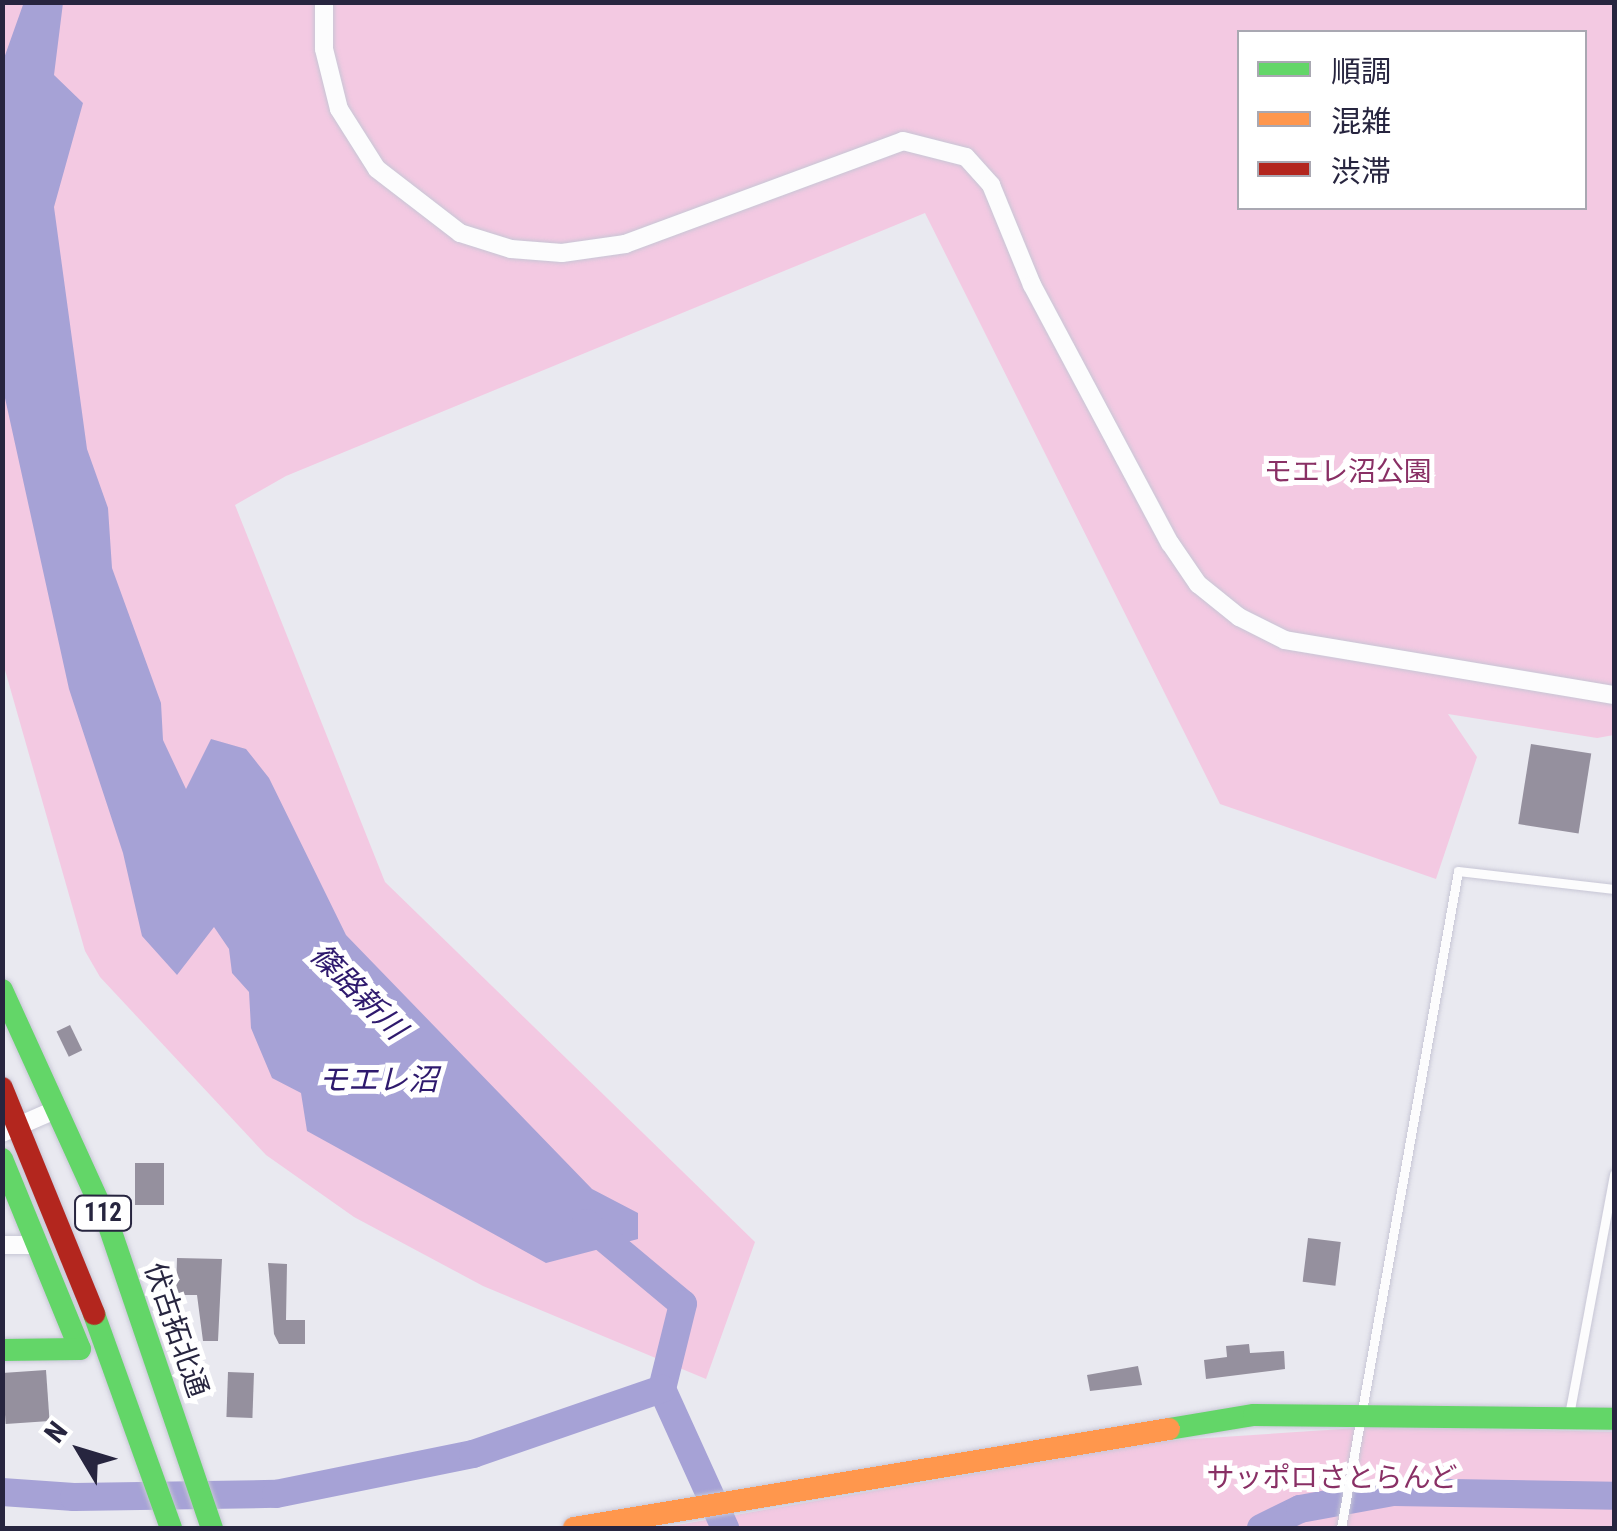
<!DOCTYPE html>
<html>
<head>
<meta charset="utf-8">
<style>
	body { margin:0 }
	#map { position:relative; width:1617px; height:1531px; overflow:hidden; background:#e9e9f0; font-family:"Roboto Condensed","Noto Sans JP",sans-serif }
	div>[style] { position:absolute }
	.green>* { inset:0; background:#f3c9e2 }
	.water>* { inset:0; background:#a6a2d6 }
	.river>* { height:28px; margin:-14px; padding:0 14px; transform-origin:14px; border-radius:14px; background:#a6a2d6 }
	.building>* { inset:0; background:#95909e; transform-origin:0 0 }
	.roads { filter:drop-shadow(0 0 2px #c7c6d5) drop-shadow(0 0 2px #c7c6d5) }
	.lane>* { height:9px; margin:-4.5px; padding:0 4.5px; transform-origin:4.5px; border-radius:4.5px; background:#fcfcfd }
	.street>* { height:18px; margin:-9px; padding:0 9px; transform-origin:9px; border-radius:9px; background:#fcfcfd }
	.fast>* { height:22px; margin:-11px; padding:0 11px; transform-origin:11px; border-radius:11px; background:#63d668 }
	.slow>* { height:22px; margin:-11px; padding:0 11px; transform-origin:11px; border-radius:11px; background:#ff974d }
	.jam>* { height:22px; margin:-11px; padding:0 11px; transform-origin:11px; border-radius:11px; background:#b3261e }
	span { translate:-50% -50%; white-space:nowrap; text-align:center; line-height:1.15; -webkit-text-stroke:10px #fff; paint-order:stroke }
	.shield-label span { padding:2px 8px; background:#fff; border:2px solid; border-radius:8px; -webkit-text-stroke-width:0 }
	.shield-label { font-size:25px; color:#27253f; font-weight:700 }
	.park-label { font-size:28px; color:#893065 }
	.street-label { font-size:28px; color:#27253f }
	.water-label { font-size:30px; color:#2e196d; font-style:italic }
	.frame { position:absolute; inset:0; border:5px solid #27253f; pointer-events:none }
	.legend { position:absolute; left:1237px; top:30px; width:350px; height:180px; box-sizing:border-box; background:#fff; border:2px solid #a9a8b2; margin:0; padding:12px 18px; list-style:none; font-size:30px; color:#27253f }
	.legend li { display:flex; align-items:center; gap:20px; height:50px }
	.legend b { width:50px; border:2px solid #a9a8b2 }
	.north { position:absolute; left:30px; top:1401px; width:100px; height:100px; -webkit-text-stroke:8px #fff; paint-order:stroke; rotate:308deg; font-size:28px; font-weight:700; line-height:40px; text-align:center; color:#27253f }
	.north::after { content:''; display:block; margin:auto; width:35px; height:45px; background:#27253f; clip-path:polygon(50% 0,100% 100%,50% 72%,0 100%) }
</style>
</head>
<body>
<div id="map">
	<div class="green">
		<div style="clip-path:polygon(evenodd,2px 3px,1614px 3px,1614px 735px,1597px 738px,1448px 714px,1477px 757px,1436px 879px,1220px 804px,925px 213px,286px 476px,235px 505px,385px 882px,755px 1242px,706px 1379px,483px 1286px,354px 1217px,266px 1155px,100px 977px,85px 951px,3px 663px,2px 3px,1240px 32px,1584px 32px,1584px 208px,1240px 208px,1240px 32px)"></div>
		<div style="clip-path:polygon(1388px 1426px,1614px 1432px,1614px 1528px,660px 1528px,1162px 1441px)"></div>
	</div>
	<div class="water">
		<div style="clip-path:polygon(24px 2px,63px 3px,54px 75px,83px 103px,54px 207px,87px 449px,108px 508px,112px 568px,161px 703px,163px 740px,186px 789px,211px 739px,246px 749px,269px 778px,346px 935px,592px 1189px,638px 1213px,638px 1239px,546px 1263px,307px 1131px,301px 1093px,272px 1078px,251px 1028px,249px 992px,232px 973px,229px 949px,214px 927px,177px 975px,142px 936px,123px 853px,69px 689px,3px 389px,3px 61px)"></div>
	</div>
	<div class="river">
		<div style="left:586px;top:1223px;width:126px;rotate:39.9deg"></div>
		<div style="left:683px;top:1304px;width:88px;rotate:103.9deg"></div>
		<div style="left:662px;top:1389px;width:153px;rotate:65.6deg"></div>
		<div style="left:2px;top:1492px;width:72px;rotate:4deg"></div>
		<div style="left:74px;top:1497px;width:202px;rotate:-0.9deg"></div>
		<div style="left:276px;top:1494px;width:201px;rotate:-11.5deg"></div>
		<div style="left:473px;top:1454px;width:200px;rotate:-19deg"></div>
		<div style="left:1261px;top:1528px;width:43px;rotate:-26deg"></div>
		<div style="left:1300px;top:1509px;width:96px;rotate:-10.3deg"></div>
		<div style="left:1394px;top:1492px;width:220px;rotate:1deg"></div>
	</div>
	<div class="building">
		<div style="left:1531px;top:744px;width:61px;height:81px;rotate:9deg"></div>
		<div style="left:70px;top:1025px;width:28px;height:15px;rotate:64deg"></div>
		<div style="left:135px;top:1163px;width:29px;height:42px"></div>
		<div style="left:1308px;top:1238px;width:33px;height:44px;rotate:7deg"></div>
		<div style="clip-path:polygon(177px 1258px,222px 1259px,218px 1341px,203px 1341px,197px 1295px,176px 1295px)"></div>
		<div style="clip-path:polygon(268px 1263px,287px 1264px,286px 1320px,305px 1320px,305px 1344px,279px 1344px,274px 1334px)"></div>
		<div style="clip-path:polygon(1249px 1344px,1250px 1353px,1284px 1351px,1285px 1369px,1206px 1379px,1204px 1360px,1227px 1357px,1226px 1346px)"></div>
		<div style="clip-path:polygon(1138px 1366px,1142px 1385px,1090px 1391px,1087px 1375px)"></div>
		<div style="left:46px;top:1370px;width:51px;height:44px;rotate:86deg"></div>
		<div style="left:228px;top:1372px;width:26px;height:45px;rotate:2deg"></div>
	</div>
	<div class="roads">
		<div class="lane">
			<div style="left:1569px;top:1415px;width:245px;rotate:-79.4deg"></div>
			<div style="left:1341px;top:1528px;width:667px;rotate:-79.9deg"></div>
			<div style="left:1458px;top:871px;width:157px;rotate:6.6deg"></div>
		</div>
		<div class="street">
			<div style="left:324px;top:2px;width:47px;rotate:90deg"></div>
			<div style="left:324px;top:49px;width:62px;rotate:76deg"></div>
			<div style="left:339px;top:109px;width:71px;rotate:57.7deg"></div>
			<div style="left:377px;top:169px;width:105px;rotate:37.6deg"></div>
			<div style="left:460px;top:233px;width:53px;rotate:17.4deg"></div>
			<div style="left:511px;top:249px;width:51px;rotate:4.5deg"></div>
			<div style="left:562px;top:253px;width:64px;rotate:-8.1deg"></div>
			<div style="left:625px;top:244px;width:296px;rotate:-20.3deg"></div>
			<div style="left:903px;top:141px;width:65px;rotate:14.3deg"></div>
			<div style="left:966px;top:157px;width:38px;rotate:48deg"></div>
			<div style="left:991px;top:185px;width:108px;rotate:67.7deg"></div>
			<div style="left:1032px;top:285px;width:293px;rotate:61.9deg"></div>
			<div style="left:1170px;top:543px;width:50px;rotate:55.7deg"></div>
			<div style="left:1198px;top:584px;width:53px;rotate:38.8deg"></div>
			<div style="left:1239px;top:617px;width:51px;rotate:26.6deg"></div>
			<div style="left:1285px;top:640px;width:334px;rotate:9.5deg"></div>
			<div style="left:2px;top:1133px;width:58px;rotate:-23.5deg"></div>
			<div style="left:2px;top:1245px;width:36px"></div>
		</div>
		<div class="fast">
			<div style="left:2px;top:990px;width:253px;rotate:65.5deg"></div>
			<div style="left:107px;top:1220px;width:325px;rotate:71.2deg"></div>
			<div style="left:2px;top:1159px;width:205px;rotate:67.7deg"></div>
			<div style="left:80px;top:1349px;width:78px;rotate:179.3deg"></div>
			<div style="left:94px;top:1314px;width:227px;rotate:70.2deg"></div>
			<div style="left:1169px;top:1429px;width:86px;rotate:-9.4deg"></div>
			<div style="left:1254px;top:1415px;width:360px;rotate:0.6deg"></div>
		</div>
		<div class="slow">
			<div style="left:574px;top:1528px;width:603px;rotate:-9.45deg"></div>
		</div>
		<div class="jam">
			<div style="left:2px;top:1088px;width:244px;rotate:67.8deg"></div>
		</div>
	</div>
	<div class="shield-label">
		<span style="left:103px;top:1213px">112</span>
	</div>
	<div class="park-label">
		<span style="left:1348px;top:472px">モエレ沼公園</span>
		<span style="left:1332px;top:1478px">サッポロさとらんど</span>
	</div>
	<div class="street-label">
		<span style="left:176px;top:1330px;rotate:71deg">伏古拓北通</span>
	</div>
	<div class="water-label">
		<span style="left:358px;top:992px;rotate:45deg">篠路新川</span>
		<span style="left:378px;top:1080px">モエレ沼</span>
	</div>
	<div class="frame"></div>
	<ul class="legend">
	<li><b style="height:12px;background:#63d668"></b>順調</li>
	<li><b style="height:12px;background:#ff974d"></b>混雑</li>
	<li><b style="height:12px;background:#b3261e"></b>渋滞</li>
	</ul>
	<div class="north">N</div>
</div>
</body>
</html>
